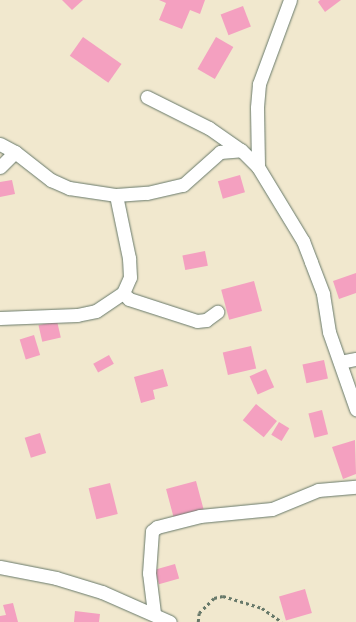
<!DOCTYPE html>
<html>
<head>
<meta charset="utf-8">
<style>
	body { margin:0 }
	#map { position:relative; width:356px; height:622px; overflow:hidden; background:#f1e8ce; font-family:"EB Garamond",serif }
	div>[style] { position:absolute }
	.building>* { inset:0; background:#f4a0c0; transform-origin:0 0 }
	.path>* { height:2.5px; margin-top:-1.25px; transform-origin:0; background:repeating-linear-gradient(90deg,#68796a 0 3px,transparent 0 6px) }
	.roads { filter:drop-shadow(0 0 1px #68796a) drop-shadow(0 0 1px #68796a) }
	.street>* { height:13px; margin:-6.5px; padding:0 6.5px; transform-origin:6.5px; border-radius:6.5px; background:#fff }
	span { translate:-50% -50%; white-space:nowrap; text-align:center; line-height:1.15; -webkit-text-stroke:3.5px #fbf7ec; paint-order:stroke }
</style>
</head>
<body>
<div id="map">
	<div class="building">
		<div style="clip-path:polygon(62px 0,83px 0,72px 10px)"></div>
		<div style="clip-path:polygon(159px 0,205px 0,200px 14px,190px 10px,182px 29px,159px 20px,166px 3px)"></div>
		<div style="clip-path:polygon(320px 0,341px 0,325px 12px,318px 2px)"></div>
		<div style="left:243px;top:6px;width:22px;height:24px;rotate:69deg"></div>
		<div style="left:83px;top:37px;width:47px;height:23px;rotate:35deg"></div>
		<div style="left:216px;top:37px;width:20px;height:37px;rotate:30deg"></div>
		<div style="left:240px;top:175px;width:18px;height:23px;rotate:74deg"></div>
		<div style="clip-path:polygon(12px 180px,15px 194px,0 197px,0 182px)"></div>
		<div style="left:205px;top:251px;width:15px;height:23px;rotate:79deg"></div>
		<div style="clip-path:polygon(356px 273px,356px 293px,339px 299px,333px 281px)"></div>
		<div style="left:254px;top:281px;width:31px;height:34px;rotate:75deg"></div>
		<div style="left:57px;top:321px;width:17px;height:19px;rotate:77deg"></div>
		<div style="left:34px;top:335px;width:21px;height:15px;rotate:73deg"></div>
		<div style="left:251px;top:346px;width:23px;height:29px;rotate:77deg"></div>
		<div style="left:109px;top:355px;width:10px;height:18px;rotate:61deg"></div>
		<div style="left:324px;top:360px;width:19px;height:22px;rotate:78deg"></div>
		<div style="clip-path:polygon(163px 369px,168px 386px,153px 390px,155px 399px,141px 403px,134px 377px)"></div>
		<div style="left:266px;top:369px;width:20px;height:18px;rotate:66deg"></div>
		<div style="left:256px;top:404px;width:27px;height:21px;rotate:39deg"></div>
		<div style="left:322px;top:410px;width:25px;height:14px;rotate:76deg"></div>
		<div style="left:279px;top:422px;width:12px;height:15px;rotate:31deg"></div>
		<div style="left:40px;top:433px;width:21px;height:16px;rotate:73deg"></div>
		<div style="clip-path:polygon(355px 440px,356px 474px,343px 479px,332px 447px)"></div>
		<div style="left:196px;top:481px;width:30px;height:31px;rotate:75deg"></div>
		<div style="left:110px;top:483px;width:32px;height:22px;rotate:76deg"></div>
		<div style="left:175px;top:564px;width:15px;height:21px;rotate:74deg"></div>
		<div style="left:305px;top:589px;width:25px;height:27px;rotate:74deg"></div>
		<div style="clip-path:polygon(13px 603px,18px 622px,0 622px,0 616px,6px 615px,3px 605px)"></div>
		<div style="clip-path:polygon(75px 611px,100px 614px,99px 622px,74px 622px)"></div>
	</div>
	<div class="path">
		<div style="left:198px;top:622px;width:9px;rotate:-84deg"></div>
		<div style="left:199px;top:613px;width:21px;rotate:-45deg"></div>
		<div style="left:214px;top:598px;width:9px;rotate:-13deg"></div>
		<div style="left:223px;top:596px;width:41px;rotate:17.1deg"></div>
		<div style="left:262px;top:608px;width:24px;rotate:35deg"></div>
	</div>
	<div class="roads">
		<div class="street">
			<div style="left:290px;top:0;width:90px;rotate:110.3deg"></div>
			<div style="left:259px;top:84px;width:24px;rotate:95deg"></div>
			<div style="left:257px;top:108px;width:59px;rotate:89deg"></div>
			<div style="left:258px;top:167px;width:87px;rotate:58.7deg"></div>
			<div style="left:303px;top:241px;width:22px;rotate:69deg"></div>
			<div style="left:311px;top:262px;width:34px;rotate:69deg"></div>
			<div style="left:323px;top:294px;width:38px;rotate:81deg"></div>
			<div style="left:329px;top:332px;width:82px;rotate:70.7deg"></div>
			<div style="left:147px;top:97px;width:69px;rotate:26.6deg"></div>
			<div style="left:209px;top:128px;width:39px;rotate:35deg"></div>
			<div style="left:241px;top:150px;width:24px;rotate:45deg"></div>
			<div style="left:0;top:144px;width:17px;rotate:28deg"></div>
			<div style="left:15px;top:152px;width:46px;rotate:37.9deg"></div>
			<div style="left:51px;top:180px;width:20px;rotate:24deg"></div>
			<div style="left:69px;top:188px;width:48px;rotate:8.5deg"></div>
			<div style="left:116px;top:195px;width:31px;rotate:-4deg"></div>
			<div style="left:147px;top:193px;width:37px;rotate:-13deg"></div>
			<div style="left:183px;top:185px;width:50px;rotate:-41.7deg"></div>
			<div style="left:220px;top:152px;width:21px;rotate:-5deg"></div>
			<div style="left:0;top:167px;width:21px;rotate:-45deg"></div>
			<div style="left:123px;top:293px;width:8px;rotate:45deg"></div>
			<div style="left:129px;top:299px;width:71px;rotate:17.9deg"></div>
			<div style="left:197px;top:321px;width:9px;rotate:-6deg"></div>
			<div style="left:206px;top:320px;width:14px;rotate:-36deg"></div>
			<div style="left:0;top:318px;width:77px;rotate:-2.2deg"></div>
			<div style="left:77px;top:315px;width:19px;rotate:-12deg"></div>
			<div style="left:96px;top:311px;width:32px;rotate:-34deg"></div>
			<div style="left:123px;top:293px;width:17px;rotate:-66deg"></div>
			<div style="left:130px;top:277px;width:19px;rotate:-93deg"></div>
			<div style="left:129px;top:258px;width:64px;rotate:-101.7deg"></div>
			<div style="left:340px;top:362px;width:16px;rotate:-11deg"></div>
			<div style="left:0;top:567px;width:57px;rotate:11.1deg"></div>
			<div style="left:56px;top:578px;width:48px;rotate:16.9deg"></div>
			<div style="left:102px;top:592px;width:74px;rotate:23.8deg"></div>
			<div style="left:154px;top:613px;width:40px;rotate:-97.1deg"></div>
			<div style="left:149px;top:573px;width:42px;rotate:-85.9deg"></div>
			<div style="left:152px;top:531px;width:6px;rotate:-39deg"></div>
			<div style="left:157px;top:527px;width:44px;rotate:-14.3deg"></div>
			<div style="left:200px;top:516px;width:72px;rotate:-5.6deg"></div>
			<div style="left:272px;top:509px;width:50px;rotate:-22.4deg"></div>
			<div style="left:318px;top:490px;width:38px;rotate:-5deg"></div>
		</div>
	</div>
</div>
</body>
</html>
